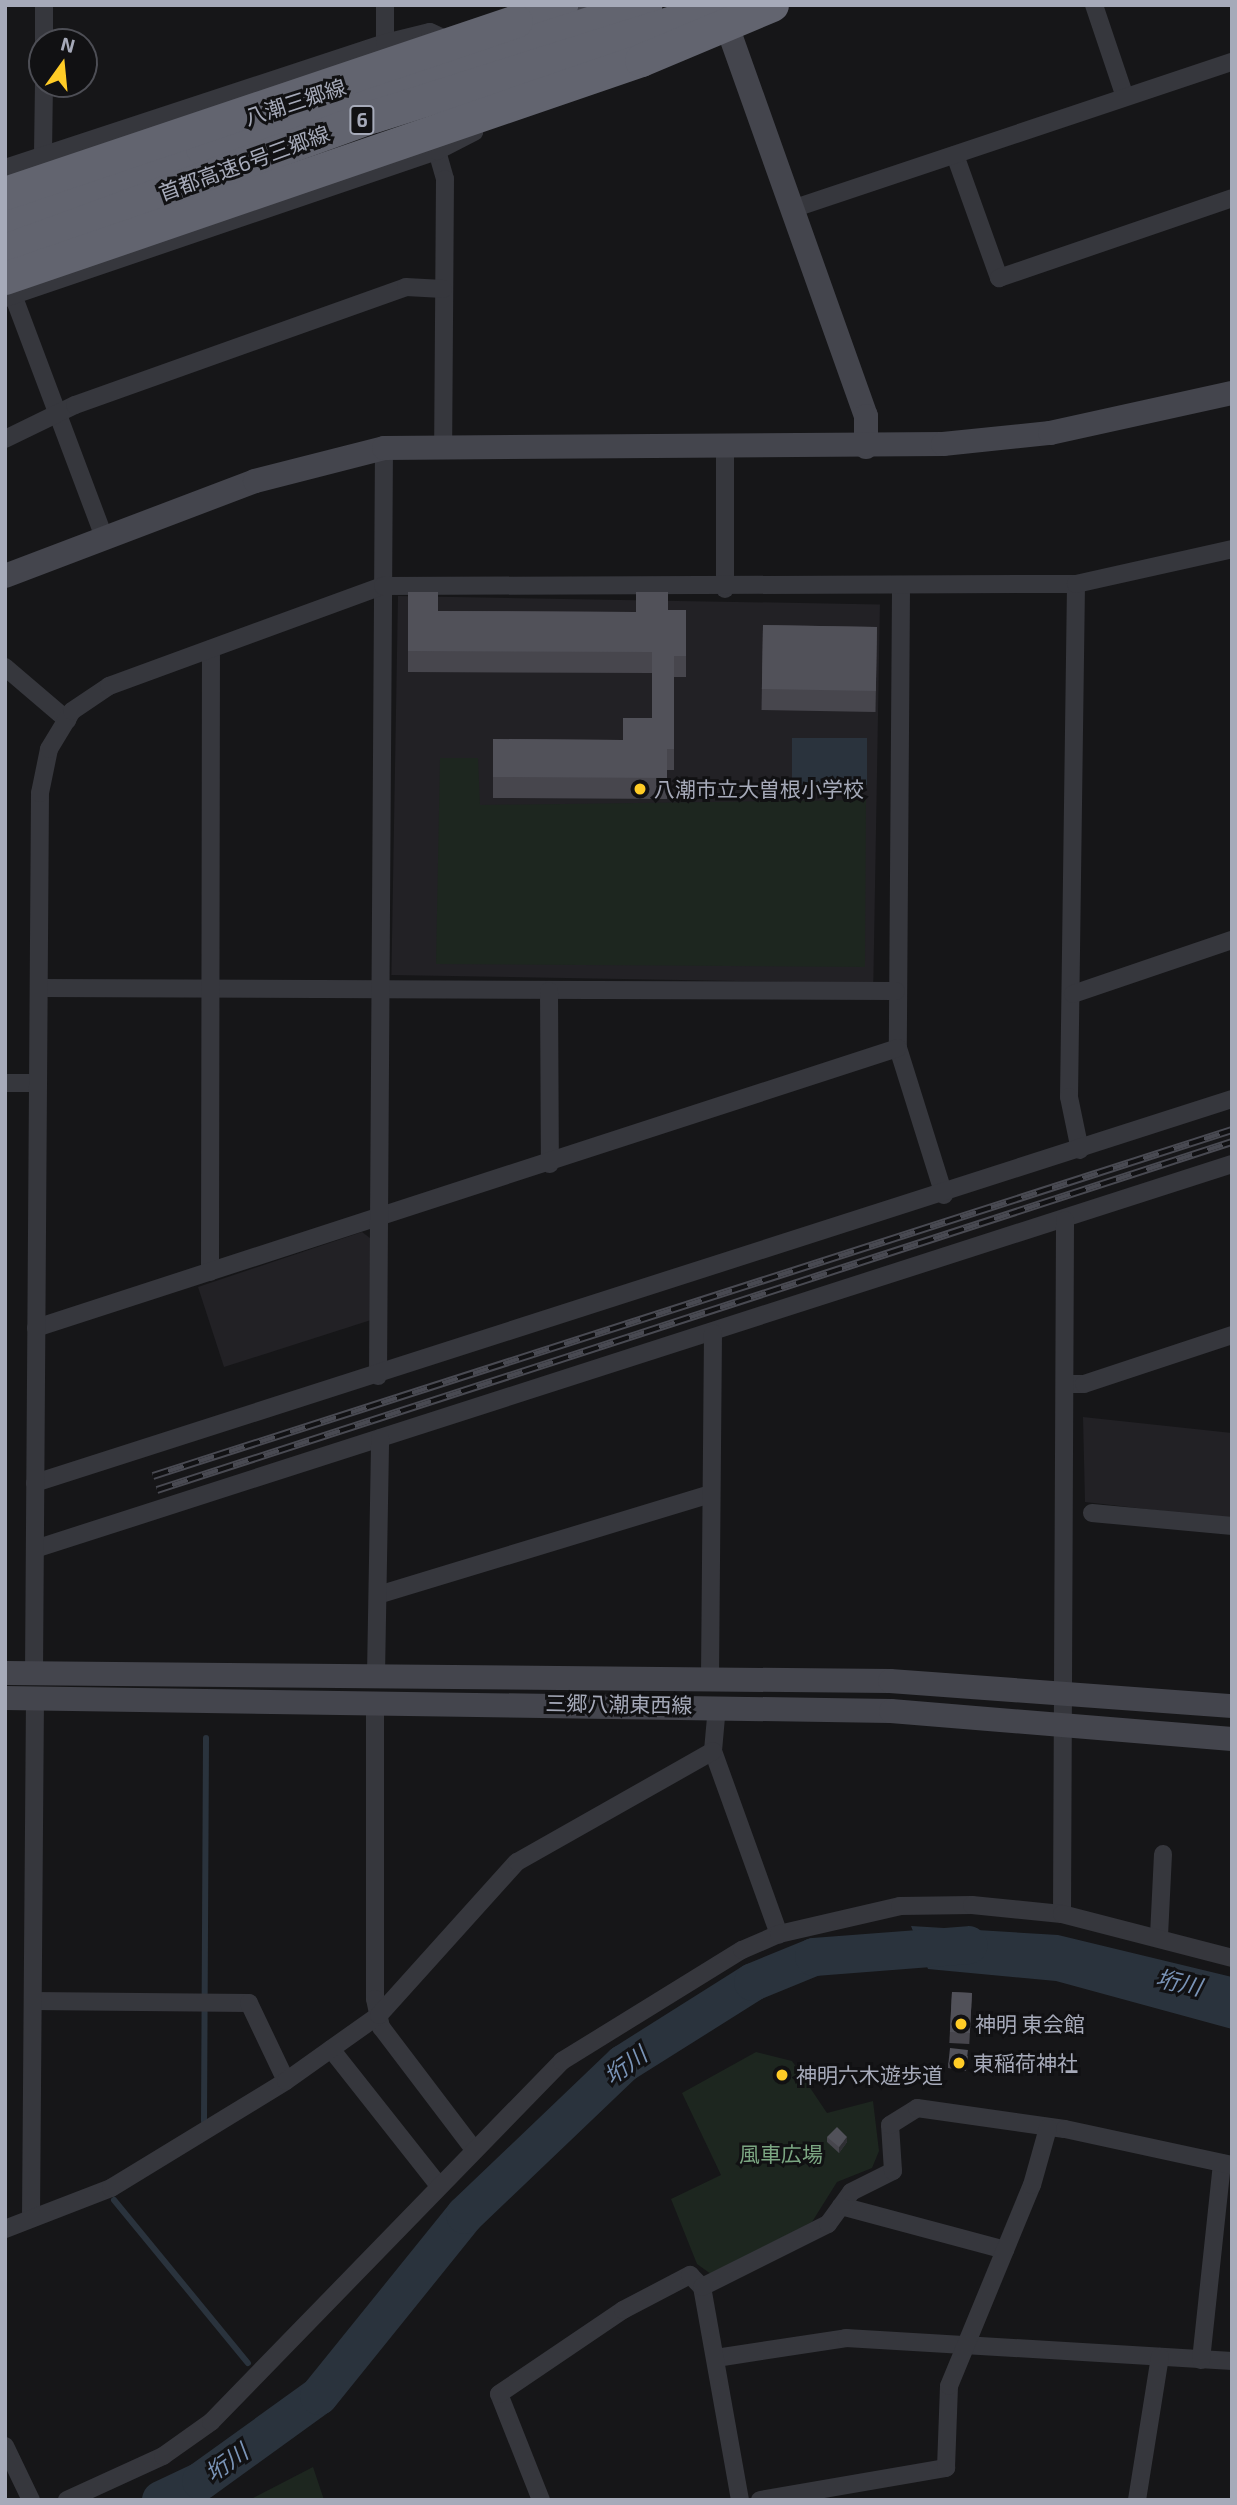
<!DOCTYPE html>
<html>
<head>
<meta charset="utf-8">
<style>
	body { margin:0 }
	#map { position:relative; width:1237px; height:2505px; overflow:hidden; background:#161618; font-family:"Exo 2","Noto Sans JP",sans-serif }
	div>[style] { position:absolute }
	.built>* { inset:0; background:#222125; transform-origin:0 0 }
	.green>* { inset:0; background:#1d261f }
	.water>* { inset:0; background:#2a333d; transform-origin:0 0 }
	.stream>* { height:6px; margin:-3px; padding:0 3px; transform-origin:3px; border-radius:3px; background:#2a333d }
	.river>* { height:38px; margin:-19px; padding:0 19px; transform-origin:19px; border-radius:19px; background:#2a333d }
	.street>* { height:18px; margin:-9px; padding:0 9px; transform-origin:9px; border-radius:9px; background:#36373d }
	.secondary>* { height:24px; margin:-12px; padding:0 12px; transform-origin:12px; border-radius:12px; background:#44454d }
	.highway>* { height:33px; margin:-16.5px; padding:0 16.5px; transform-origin:16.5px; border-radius:16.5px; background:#62646f }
	.rail>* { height:8px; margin-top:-4px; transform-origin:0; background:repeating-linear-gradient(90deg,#111113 0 16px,#494a52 0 32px); box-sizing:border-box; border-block:2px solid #494a52 }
	.highway-bridge>* { height:33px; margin:-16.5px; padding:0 16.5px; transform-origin:16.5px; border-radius:16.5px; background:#62646f }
	.wall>* { inset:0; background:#47464d; transform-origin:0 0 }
	.shaded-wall>* { inset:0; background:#2f2f33 }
	.building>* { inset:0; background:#515159; transform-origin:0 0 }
	.dots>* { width:19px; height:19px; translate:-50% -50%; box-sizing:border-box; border:4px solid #111113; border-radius:50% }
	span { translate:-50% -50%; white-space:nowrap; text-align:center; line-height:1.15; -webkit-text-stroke:6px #111113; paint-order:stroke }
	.shield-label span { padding:2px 5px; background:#111113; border:2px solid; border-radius:5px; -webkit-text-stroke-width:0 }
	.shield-label { font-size:19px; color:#a6aab9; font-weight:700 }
	.street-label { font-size:21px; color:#a6aab9 }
	.poi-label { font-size:21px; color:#a6aab9 }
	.left { translate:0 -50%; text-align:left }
	.park-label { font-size:21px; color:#7ba682 }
	.water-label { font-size:23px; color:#7a94b7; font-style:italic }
	.frame { position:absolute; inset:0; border:7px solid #a6aab9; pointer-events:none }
	.north { position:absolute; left:28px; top:28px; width:70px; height:70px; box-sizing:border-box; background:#111113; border:2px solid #4d4e55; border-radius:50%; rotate:15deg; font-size:19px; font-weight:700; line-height:28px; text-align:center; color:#a6aab9 }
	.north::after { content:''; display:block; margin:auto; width:24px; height:32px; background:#ffcc26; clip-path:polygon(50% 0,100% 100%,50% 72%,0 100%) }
</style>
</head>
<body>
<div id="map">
	<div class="built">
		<div style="left:398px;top:596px;width:482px;height:379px;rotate:1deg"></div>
		<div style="clip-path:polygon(362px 1232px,370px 1238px,371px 1320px,224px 1367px,198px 1287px)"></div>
		<div style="clip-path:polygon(1083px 1417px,1232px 1433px,1232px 1519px,1085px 1502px)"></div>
	</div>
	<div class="green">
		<div style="clip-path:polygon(440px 758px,478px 758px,480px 805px,866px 800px,865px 967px,436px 964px)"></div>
		<div style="clip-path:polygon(756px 2052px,792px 2061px,827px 2113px,873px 2101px,879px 2151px,872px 2168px,837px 2182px,812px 2222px,711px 2274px,697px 2264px,671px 2199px,721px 2175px,682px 2093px)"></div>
		<div style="clip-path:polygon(313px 2467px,324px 2500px,249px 2500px)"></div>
	</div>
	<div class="water">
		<div style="left:792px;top:738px;width:75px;height:47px"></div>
		<div style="clip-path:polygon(911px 1926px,1058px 1935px,1232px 1977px,1232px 2029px,1056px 1981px,928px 1969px)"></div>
	</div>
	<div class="stream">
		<div style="left:204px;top:2121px;width:383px;rotate:-89.7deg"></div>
		<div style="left:114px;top:2200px;width:211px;rotate:50.6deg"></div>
	</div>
	<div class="river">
		<div style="left:161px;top:2500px;width:44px;rotate:-25.4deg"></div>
		<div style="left:201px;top:2481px;width:145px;rotate:-35.8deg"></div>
		<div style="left:319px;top:2396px;width:233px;rotate:-51.1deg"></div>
		<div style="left:465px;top:2215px;width:219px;rotate:-43.7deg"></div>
		<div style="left:623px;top:2064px;width:154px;rotate:-32.2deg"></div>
		<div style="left:753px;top:1982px;width:66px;rotate:-22.3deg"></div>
		<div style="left:814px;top:1957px;width:155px;rotate:-4.4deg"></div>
	</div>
	<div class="street">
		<div style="left:1094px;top:5px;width:97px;rotate:71.4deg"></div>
		<div style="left:44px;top:42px;width:37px;rotate:-90deg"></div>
		<div style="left:385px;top:43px;width:38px;rotate:-90deg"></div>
		<div style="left:437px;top:151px;width:29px;rotate:74deg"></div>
		<div style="left:445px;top:179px;width:266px;rotate:90.4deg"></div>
		<div style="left:43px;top:154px;width:70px;rotate:-89.2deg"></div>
		<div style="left:955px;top:155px;width:131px;rotate:70.3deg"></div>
		<div style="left:999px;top:278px;width:246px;rotate:-18.9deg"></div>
		<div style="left:5px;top:168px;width:400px;rotate:-18.2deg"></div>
		<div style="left:385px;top:43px;width:46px;rotate:-13.7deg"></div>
		<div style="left:430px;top:32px;width:23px;rotate:25deg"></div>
		<div style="left:792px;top:209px;width:464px;rotate:-18.5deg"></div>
		<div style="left:13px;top:295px;width:259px;rotate:69.4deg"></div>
		<div style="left:5px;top:298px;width:456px;rotate:-18.8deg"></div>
		<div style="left:437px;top:151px;width:42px;rotate:-27.2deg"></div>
		<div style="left:5px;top:439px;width:78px;rotate:-25.9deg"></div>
		<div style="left:75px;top:405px;width:351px;rotate:-19.6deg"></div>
		<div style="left:406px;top:287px;width:37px;rotate:3deg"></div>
		<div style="left:1076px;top:584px;width:513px;rotate:90.78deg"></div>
		<div style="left:1069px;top:1097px;width:54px;rotate:78.3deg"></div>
		<div style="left:725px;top:589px;width:141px;rotate:-90deg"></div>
		<div style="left:901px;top:589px;width:459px;rotate:90.4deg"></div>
		<div style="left:898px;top:1048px;width:154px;rotate:72.6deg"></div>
		<div style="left:5px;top:667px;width:82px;rotate:40.5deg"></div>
		<div style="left:39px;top:988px;width:857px;rotate:0.2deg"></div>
		<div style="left:549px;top:991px;width:173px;rotate:89.7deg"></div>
		<div style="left:1073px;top:994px;width:168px;rotate:-18.8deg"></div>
		<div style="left:5px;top:1083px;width:33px"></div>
		<div style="left:210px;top:1272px;width:623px;rotate:-89.91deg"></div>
		<div style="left:36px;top:1328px;width:906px;rotate:-18deg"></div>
		<div style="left:378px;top:1376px;width:928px;rotate:-89.63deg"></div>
		<div style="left:1066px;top:1384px;width:18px"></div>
		<div style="left:1084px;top:1384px;width:156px;rotate:-18.3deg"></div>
		<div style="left:35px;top:1483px;width:1257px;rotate:-17.79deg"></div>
		<div style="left:1092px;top:1513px;width:141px;rotate:5.3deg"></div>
		<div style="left:35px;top:1549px;width:1257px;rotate:-17.83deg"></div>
		<div style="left:378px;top:1595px;width:348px;rotate:-16.9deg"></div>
		<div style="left:34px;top:1674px;width:881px;rotate:-89.61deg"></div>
		<div style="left:40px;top:793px;width:45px;rotate:-78.4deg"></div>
		<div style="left:49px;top:749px;width:44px;rotate:-58.8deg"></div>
		<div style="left:72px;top:711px;width:45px;rotate:-34deg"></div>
		<div style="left:109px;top:686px;width:292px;rotate:-20.1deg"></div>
		<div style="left:383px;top:586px;width:693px;rotate:-0.17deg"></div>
		<div style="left:1076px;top:584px;width:160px;rotate:-12.6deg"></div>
		<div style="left:376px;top:1675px;width:237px;rotate:-89deg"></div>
		<div style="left:710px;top:1677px;width:344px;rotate:-89.5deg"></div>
		<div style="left:375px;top:1701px;width:298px;rotate:90deg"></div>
		<div style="left:375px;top:1999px;width:29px;rotate:78deg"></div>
		<div style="left:381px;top:2027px;width:152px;rotate:52.8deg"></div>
		<div style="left:717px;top:1706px;width:45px;rotate:95.1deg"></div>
		<div style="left:713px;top:1751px;width:195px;rotate:70.2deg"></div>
		<div style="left:1062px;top:1914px;width:694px;rotate:-89.75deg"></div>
		<div style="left:1159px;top:1936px;width:82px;rotate:-87.2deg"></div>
		<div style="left:33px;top:2001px;width:216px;rotate:0.5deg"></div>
		<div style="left:249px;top:2003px;width:86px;rotate:64.6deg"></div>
		<div style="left:331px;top:2049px;width:171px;rotate:51.7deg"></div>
		<div style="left:841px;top:2206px;width:170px;rotate:15deg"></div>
		<div style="left:31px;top:2218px;width:519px;rotate:-89.56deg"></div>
		<div style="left:5px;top:2229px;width:114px;rotate:-21.1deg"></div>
		<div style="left:111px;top:2188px;width:205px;rotate:-31.4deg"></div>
		<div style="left:286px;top:2081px;width:114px;rotate:-35.4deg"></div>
		<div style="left:379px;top:2015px;width:206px;rotate:-48deg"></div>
		<div style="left:517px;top:1862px;width:225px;rotate:-29.5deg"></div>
		<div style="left:716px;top:2358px;width:132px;rotate:-8.7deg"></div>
		<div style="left:846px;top:2338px;width:387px;rotate:3.4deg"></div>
		<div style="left:1201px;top:2360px;width:198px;rotate:-83.9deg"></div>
		<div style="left:5px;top:2446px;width:60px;rotate:64.3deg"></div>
		<div style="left:67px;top:2500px;width:106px;rotate:-24.6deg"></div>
		<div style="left:163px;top:2456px;width:59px;rotate:-35.3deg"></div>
		<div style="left:211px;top:2422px;width:504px;rotate:-45.8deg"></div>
		<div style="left:562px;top:2061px;width:211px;rotate:-31.7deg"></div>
		<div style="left:742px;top:1950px;width:40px;rotate:-23.4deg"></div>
		<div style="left:779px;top:1934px;width:124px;rotate:-13deg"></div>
		<div style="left:900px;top:1906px;width:72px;rotate:-0.8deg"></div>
		<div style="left:972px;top:1905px;width:90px;rotate:5.7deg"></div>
		<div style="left:1062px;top:1914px;width:176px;rotate:14.5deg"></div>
		<div style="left:541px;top:2500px;width:114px;rotate:-111.6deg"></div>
		<div style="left:499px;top:2394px;width:150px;rotate:-34.1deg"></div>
		<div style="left:623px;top:2310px;width:76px;rotate:-27.6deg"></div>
		<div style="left:690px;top:2275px;width:17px;rotate:45deg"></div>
		<div style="left:740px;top:2500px;width:216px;rotate:-100.1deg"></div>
		<div style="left:702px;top:2287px;width:141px;rotate:-26.6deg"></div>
		<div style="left:828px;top:2224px;width:39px;rotate:-54deg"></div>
		<div style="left:851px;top:2192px;width:47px;rotate:-26.6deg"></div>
		<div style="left:893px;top:2171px;width:46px;rotate:-93.7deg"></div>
		<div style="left:890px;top:2125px;width:32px;rotate:-32deg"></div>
		<div style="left:917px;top:2108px;width:149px;rotate:8.1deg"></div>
		<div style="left:1065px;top:2129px;width:171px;rotate:12.2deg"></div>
		<div style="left:760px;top:2500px;width:189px;rotate:-9.8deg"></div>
		<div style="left:946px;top:2468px;width:82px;rotate:-87.9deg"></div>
		<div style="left:949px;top:2386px;width:217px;rotate:-67.6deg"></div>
		<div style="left:1032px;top:2185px;width:59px;rotate:-74.3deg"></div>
		<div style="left:1137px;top:2500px;width:145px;rotate:-80.9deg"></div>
	</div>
	<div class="secondary">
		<div style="left:721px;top:9px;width:432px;rotate:70.4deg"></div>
		<div style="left:866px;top:416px;width:31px;rotate:90deg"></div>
		<div style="left:545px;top:19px;width:44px;rotate:-18.4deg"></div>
		<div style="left:5px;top:576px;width:267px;rotate:-20.8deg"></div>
		<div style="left:255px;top:481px;width:133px;rotate:-14.3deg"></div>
		<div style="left:384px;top:448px;width:559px;rotate:-0.41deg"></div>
		<div style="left:943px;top:444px;width:108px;rotate:-5.9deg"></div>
		<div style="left:1050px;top:433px;width:186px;rotate:-12.4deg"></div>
		<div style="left:5px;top:1673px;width:885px;rotate:0.52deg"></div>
		<div style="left:890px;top:1681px;width:343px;rotate:4.2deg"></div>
		<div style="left:5px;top:1698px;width:886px;rotate:0.84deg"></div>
		<div style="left:891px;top:1711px;width:342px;rotate:4.7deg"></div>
	</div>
	<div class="highway">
		<div style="left:516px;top:21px;width:48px;rotate:-19.6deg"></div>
		<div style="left:5px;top:219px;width:209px;rotate:-19.8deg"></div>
		<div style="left:202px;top:148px;width:466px;rotate:-17.9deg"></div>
	</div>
	<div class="rail">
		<div style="left:153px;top:1476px;width:1133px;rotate:-17.78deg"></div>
		<div style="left:157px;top:1490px;width:1130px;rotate:-17.94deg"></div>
	</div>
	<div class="highway-bridge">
		<div style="left:5px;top:193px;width:539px;rotate:-18.6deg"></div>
		<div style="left:5px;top:250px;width:393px;rotate:-20deg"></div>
		<div style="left:374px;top:116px;width:368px;rotate:-17.5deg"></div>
		<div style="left:5px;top:278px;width:672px;rotate:-18.92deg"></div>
		<div style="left:641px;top:60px;width:142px;rotate:-22.8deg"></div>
	</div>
	<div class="wall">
		<div style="clip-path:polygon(408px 592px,438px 611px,636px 612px,668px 610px,686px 631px,686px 677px,674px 677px,674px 770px,667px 770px,667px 799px,493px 798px,493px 739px,623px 740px,652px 718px,652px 673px,408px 672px)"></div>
		<div style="left:763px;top:625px;width:114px;height:85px;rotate:1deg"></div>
		<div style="left:952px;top:1992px;width:20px;height:51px;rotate:3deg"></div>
		<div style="clip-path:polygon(968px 2056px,966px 2071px,948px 2068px,948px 2063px)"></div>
		<div style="clip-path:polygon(827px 2137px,847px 2142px,839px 2153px,827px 2142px)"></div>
	</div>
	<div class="shaded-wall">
		<div style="clip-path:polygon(847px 2137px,847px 2142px,839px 2153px,839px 2147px)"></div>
	</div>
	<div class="building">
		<div style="clip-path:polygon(408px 592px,438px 592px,438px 611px,636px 612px,636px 592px,668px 592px,668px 610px,686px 610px,686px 656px,674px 656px,674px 749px,667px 749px,667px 778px,493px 777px,493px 739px,623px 740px,623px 718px,652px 718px,652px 652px,408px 651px)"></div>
		<div style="left:763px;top:625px;width:114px;height:64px;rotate:1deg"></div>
		<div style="left:952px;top:1992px;width:20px;height:40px;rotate:3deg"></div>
		<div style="left:950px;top:2048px;width:18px;height:15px;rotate:6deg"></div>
		<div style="clip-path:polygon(837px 2127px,847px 2137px,839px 2147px,827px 2137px)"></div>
	</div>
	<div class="dots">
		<div style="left:640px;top:789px;background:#ffcc26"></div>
		<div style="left:961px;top:2024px;background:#ffcc26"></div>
		<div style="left:959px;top:2063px;background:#ffcc26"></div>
		<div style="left:782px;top:2075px;background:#ffcc26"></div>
	</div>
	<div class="shield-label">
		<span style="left:362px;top:120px">6</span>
	</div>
	<div class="street-label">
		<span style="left:295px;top:102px;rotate:-18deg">八潮三郷線</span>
		<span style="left:244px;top:163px;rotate:-20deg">首都高速6号三郷線</span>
		<span style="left:619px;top:1704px;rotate:1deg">三郷八潮東西線</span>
	</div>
	<div class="poi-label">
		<span class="left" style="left:654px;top:789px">八潮市立大曽根小学校</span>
		<span class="left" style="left:975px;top:2024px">神明 東会館</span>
		<span class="left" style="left:973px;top:2063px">東稲荷神社</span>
		<span class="left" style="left:796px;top:2075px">神明六木遊歩道</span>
	</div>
	<div class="park-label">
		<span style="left:781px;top:2154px">風車広場</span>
	</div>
	<div class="water-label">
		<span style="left:1179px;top:1982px;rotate:13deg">垳川</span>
		<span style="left:625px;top:2065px;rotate:-36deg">垳川</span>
		<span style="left:226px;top:2462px;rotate:-35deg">垳川</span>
	</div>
	<div class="frame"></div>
	<div class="north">N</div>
</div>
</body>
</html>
